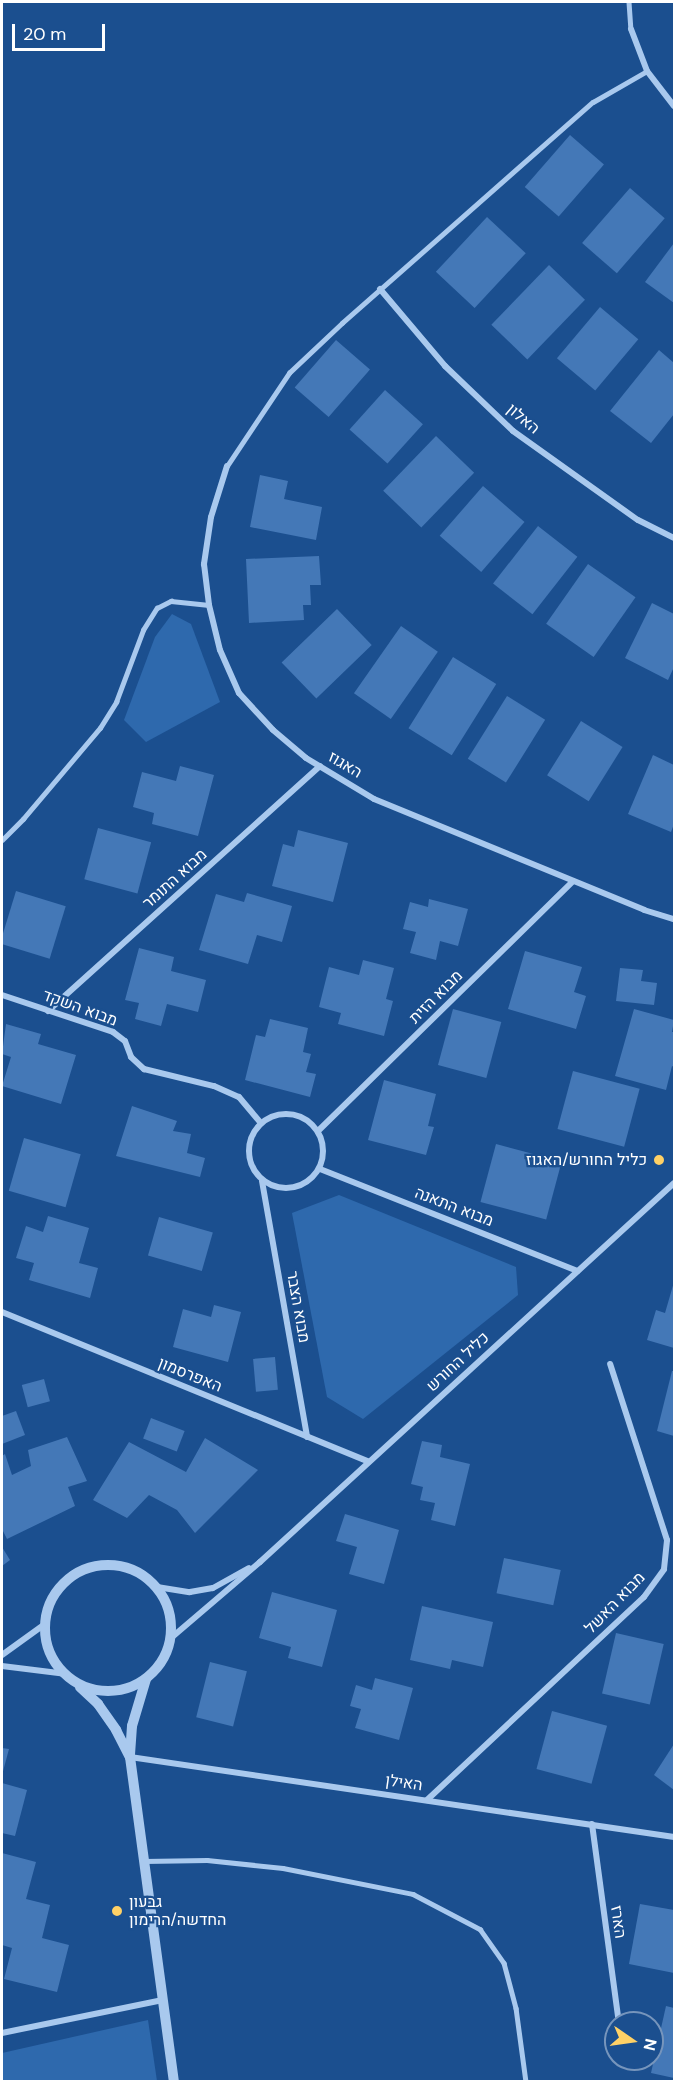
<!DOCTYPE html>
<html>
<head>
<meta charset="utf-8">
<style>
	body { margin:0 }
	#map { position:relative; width:676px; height:2083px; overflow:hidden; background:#1b4f8f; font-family:"DM Sans",Heebo,sans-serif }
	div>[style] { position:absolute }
	.green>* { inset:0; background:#2e69ad }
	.building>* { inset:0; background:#4478b7; transform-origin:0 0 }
	.service>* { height:4.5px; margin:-2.25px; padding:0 2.25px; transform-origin:2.25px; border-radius:2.25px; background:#a9c9ee }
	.minor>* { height:6px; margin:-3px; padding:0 3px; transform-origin:3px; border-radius:3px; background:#a9c9ee }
	.minor>.ring { margin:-3px; padding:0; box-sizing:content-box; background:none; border:6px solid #a9c9ee; border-radius:50% }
	.tertiary>* { height:10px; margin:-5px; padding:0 5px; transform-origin:5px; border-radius:5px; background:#a9c9ee }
	.tertiary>.ring { margin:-5px; padding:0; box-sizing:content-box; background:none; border:10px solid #a9c9ee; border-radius:50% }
	.dots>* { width:16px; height:16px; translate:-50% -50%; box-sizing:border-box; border:3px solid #1b4f8f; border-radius:50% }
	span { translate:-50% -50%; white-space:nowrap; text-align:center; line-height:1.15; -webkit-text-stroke:4.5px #1b4f8f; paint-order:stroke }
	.street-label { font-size:16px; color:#fff }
	.poi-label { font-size:16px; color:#fff }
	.right { translate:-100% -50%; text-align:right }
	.left { translate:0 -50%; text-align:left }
	.frame { position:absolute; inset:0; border:3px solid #fff; pointer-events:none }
	.north { position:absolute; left:604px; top:2011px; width:60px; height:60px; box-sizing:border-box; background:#1b4f8f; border:2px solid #7695bc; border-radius:50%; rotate:103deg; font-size:16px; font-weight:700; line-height:24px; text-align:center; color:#fff }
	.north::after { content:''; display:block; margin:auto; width:21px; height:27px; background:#ffd166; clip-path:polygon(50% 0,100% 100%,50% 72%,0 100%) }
	.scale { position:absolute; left:12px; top:24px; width:93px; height:27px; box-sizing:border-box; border:3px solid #fff; border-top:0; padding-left:8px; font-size:18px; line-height:21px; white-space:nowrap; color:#fff; -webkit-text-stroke:4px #1b4f8f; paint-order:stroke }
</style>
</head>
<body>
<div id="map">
	<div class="green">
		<div style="clip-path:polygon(172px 614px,191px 624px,220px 702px,146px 742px,124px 720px,155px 637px)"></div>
		<div style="clip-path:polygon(339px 1195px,516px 1267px,518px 1295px,363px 1419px,327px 1397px,292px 1213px)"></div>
		<div style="clip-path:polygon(148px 2020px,157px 2081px,2px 2081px,2px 2053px)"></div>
	</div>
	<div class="building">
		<div style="left:570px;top:135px;width:45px;height:69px;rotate:41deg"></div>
		<div style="left:630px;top:188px;width:46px;height:73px;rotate:41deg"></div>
		<div style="left:487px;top:217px;width:53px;height:75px;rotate:43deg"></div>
		<div style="clip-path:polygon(674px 243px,674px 303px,645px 282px)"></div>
		<div style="left:549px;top:265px;width:50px;height:83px;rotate:44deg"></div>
		<div style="left:600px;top:307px;width:50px;height:67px;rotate:40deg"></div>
		<div style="left:336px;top:340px;width:45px;height:63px;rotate:41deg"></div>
		<div style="clip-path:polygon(659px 350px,674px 363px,674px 414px,651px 443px,610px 411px)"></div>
		<div style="left:385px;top:390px;width:51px;height:53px;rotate:42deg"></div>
		<div style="left:436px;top:436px;width:53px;height:76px;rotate:44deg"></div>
		<div style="clip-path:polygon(260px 475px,288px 481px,284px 499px,322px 507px,316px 540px,250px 527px)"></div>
		<div style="left:483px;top:486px;width:55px;height:66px;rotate:41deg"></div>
		<div style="left:538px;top:526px;width:50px;height:73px;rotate:38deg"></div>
		<div style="clip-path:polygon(319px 556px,321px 585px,310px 585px,311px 605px,303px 605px,304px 620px,249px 623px,246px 559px)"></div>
		<div style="left:588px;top:564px;width:58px;height:73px;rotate:35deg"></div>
		<div style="clip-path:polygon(652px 603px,674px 614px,674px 667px,668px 680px,625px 658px)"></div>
		<div style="left:337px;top:609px;width:50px;height:77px;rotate:46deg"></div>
		<div style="left:401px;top:626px;width:45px;height:82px;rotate:35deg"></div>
		<div style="left:453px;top:657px;width:51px;height:84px;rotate:32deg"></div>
		<div style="left:507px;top:696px;width:45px;height:74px;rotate:32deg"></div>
		<div style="left:581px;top:721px;width:49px;height:64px;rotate:32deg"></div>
		<div style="clip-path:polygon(653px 755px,674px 765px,674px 824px,671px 832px,628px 814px)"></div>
		<div style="clip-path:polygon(180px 766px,214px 775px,198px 836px,152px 824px,154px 813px,133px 807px,142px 772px,176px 781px)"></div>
		<div style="left:98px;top:828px;width:55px;height:53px;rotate:15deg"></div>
		<div style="clip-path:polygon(298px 830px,348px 843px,333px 902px,272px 886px,283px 844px,294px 847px)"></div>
		<div style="left:16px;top:891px;width:52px;height:55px;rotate:17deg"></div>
		<div style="clip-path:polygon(247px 893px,292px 906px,282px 942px,257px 935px,248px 964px,199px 950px,216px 894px,244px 902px)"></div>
		<div style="clip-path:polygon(429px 899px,468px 909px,458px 946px,440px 941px,436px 960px,410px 953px,416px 932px,403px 929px,410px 902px,428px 907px)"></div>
		<div style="clip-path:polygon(139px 948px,174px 957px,171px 971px,206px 980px,198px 1012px,167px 1004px,161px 1026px,135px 1019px,139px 1003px,125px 1000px)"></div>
		<div style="clip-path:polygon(525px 951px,582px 967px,574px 992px,586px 996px,576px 1029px,508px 1009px)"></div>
		<div style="clip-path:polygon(363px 960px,394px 968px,386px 999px,393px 1001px,384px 1036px,338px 1024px,341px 1013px,319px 1007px,329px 967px,359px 975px)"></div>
		<div style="clip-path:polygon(620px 968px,643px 970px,641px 981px,657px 983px,654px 1005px,616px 1001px)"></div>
		<div style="left:453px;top:1009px;width:50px;height:58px;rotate:15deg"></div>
		<div style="clip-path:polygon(634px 1009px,674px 1020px,672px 1032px,674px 1032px,674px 1067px,672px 1066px,666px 1090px,615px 1076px)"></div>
		<div style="clip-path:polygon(270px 1019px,308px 1028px,303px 1052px,311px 1054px,306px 1072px,316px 1074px,310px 1097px,245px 1080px,256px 1035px,265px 1037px)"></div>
		<div style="clip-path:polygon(6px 1024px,41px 1034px,38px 1044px,76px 1055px,61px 1104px,2px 1086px,11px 1057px,2px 1054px)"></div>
		<div style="left:573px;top:1071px;width:69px;height:60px;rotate:15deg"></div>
		<div style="clip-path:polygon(384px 1080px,436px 1094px,428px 1126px,434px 1127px,426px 1155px,368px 1140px)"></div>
		<div style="clip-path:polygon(132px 1106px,177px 1121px,173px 1131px,191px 1134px,187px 1153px,205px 1158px,200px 1177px,116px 1156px)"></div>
		<div style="left:24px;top:1138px;width:59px;height:55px;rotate:16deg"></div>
		<div style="left:496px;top:1144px;width:68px;height:60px;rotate:15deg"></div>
		<div style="clip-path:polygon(48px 1216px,89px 1228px,79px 1263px,98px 1268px,90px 1298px,29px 1280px,34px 1263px,16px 1258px,26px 1226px,43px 1232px)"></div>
		<div style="left:159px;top:1217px;width:56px;height:40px;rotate:16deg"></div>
		<div style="clip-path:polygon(674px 1282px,674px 1348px,647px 1340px,656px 1310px,665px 1313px)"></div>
		<div style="clip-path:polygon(214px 1305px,241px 1312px,228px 1362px,173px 1347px,183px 1309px,211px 1317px)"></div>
		<div style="left:275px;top:1357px;width:33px;height:22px;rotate:85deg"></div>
		<div style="clip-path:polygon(672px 1371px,674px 1371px,674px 1436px,657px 1431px)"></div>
		<div style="left:44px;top:1379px;width:23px;height:23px;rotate:75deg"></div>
		<div style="clip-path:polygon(16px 1411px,25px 1435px,2px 1444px,2px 1416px)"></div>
		<div style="left:151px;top:1418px;width:36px;height:22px;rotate:21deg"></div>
		<div style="clip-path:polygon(67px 1437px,87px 1481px,68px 1487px,75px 1506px,7px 1539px,2px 1529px,2px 1456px,5px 1454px,12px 1475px,31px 1466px,28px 1450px)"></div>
		<div style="clip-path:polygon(205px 1438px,258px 1470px,195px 1533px,177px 1510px,149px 1495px,127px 1518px,93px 1500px,129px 1442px,186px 1472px)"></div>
		<div style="clip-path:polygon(422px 1441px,442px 1445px,440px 1457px,470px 1464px,455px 1526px,431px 1520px,435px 1503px,420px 1500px,423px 1487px,411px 1484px)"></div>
		<div style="clip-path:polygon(345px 1514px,399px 1530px,384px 1584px,349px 1574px,357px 1547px,336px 1541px)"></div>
		<div style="clip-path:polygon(2px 1547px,10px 1560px,2px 1566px)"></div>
		<div style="left:504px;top:1558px;width:58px;height:36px;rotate:12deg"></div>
		<div style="clip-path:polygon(272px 1592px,337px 1610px,322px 1667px,288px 1658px,291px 1647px,259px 1638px)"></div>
		<div style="clip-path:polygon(422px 1606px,493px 1622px,483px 1667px,452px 1660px,450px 1669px,410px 1660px)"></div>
		<div style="left:616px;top:1633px;width:49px;height:62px;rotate:13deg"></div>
		<div style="left:210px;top:1662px;width:38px;height:57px;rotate:14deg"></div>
		<div style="clip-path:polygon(375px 1678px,413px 1688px,399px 1740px,355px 1728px,361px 1709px,350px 1706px,356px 1685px,372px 1690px)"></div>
		<div style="left:552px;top:1711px;width:57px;height:60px;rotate:15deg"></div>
		<div style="clip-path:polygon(674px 1744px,674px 1790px,654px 1775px)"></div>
		<div style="clip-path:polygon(2px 1748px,9px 1749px,2px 1775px)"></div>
		<div style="clip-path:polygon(2px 1783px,27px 1790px,15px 1836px,2px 1833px)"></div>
		<div style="clip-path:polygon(2px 1853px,36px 1862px,26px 1899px,50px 1905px,42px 1938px,69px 1945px,57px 1992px,4px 1979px,12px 1948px,2px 1945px)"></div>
		<div style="clip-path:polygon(640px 1904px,674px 1910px,674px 1973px,629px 1964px)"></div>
		<div style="clip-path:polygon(666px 2006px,674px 2008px,674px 2078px,651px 2073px)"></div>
	</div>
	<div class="service">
		<div style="left:629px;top:2px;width:27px;rotate:86deg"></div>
		<div style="left:227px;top:466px;width:112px;rotate:-56.3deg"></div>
		<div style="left:289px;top:373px;width:73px;rotate:-43.3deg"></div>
		<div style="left:342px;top:323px;width:334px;rotate:-41.4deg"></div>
		<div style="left:593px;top:102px;width:62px;rotate:-29.9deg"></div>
		<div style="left:2px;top:840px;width:30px;rotate:-45deg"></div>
		<div style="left:23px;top:819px;width:119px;rotate:-49.8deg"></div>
		<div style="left:100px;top:728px;width:31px;rotate:-58deg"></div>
		<div style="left:116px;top:702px;width:77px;rotate:-69.4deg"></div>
		<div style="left:143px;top:630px;width:26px;rotate:-58deg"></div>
		<div style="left:157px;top:608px;width:16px;rotate:-27deg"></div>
		<div style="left:171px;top:601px;width:38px;rotate:6deg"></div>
		<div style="left:144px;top:1861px;width:63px;rotate:-0.9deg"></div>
		<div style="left:207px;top:1860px;width:76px;rotate:6deg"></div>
		<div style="left:283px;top:1868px;width:133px;rotate:11.3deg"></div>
		<div style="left:413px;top:1894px;width:76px;rotate:27.6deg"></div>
		<div style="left:480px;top:1929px;width:42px;rotate:54.8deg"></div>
		<div style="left:504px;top:1963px;width:47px;rotate:75.1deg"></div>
		<div style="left:516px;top:2008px;width:75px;rotate:82.3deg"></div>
	</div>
	<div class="minor">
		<div style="left:631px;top:29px;width:45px;rotate:69.1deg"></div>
		<div style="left:647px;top:71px;width:44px;rotate:52.4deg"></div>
		<div style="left:380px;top:289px;width:101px;rotate:49.8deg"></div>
		<div style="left:445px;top:366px;width:94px;rotate:43.7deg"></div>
		<div style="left:513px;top:431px;width:153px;rotate:35.5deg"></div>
		<div style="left:638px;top:520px;width:40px;rotate:26.6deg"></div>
		<div style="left:227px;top:466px;width:53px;rotate:107.4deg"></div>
		<div style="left:211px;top:517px;width:48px;rotate:98.5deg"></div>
		<div style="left:204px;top:564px;width:41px;rotate:83deg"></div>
		<div style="left:209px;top:605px;width:46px;rotate:76.3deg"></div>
		<div style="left:220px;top:650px;width:47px;rotate:66.2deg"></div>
		<div style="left:239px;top:693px;width:50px;rotate:47.4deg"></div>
		<div style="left:273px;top:730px;width:43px;rotate:40.3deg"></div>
		<div style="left:306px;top:758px;width:79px;rotate:31.1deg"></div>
		<div style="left:374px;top:799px;width:292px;rotate:22.3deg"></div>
		<div style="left:644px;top:910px;width:31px;rotate:17deg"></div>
		<div style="left:2px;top:995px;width:117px;rotate:18.4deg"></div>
		<div style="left:113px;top:1032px;width:15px;rotate:37deg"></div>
		<div style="left:125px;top:1041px;width:17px;rotate:69deg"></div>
		<div style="left:131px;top:1057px;width:18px;rotate:43deg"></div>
		<div style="left:144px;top:1069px;width:72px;rotate:13.7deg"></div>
		<div style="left:214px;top:1086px;width:27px;rotate:24deg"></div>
		<div style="left:239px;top:1097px;width:34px;rotate:50deg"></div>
		<div style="left:48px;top:1011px;width:366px;rotate:-42deg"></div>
		<div class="ring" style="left:249px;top:1114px;width:68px;height:68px"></div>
		<div style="left:318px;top:1131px;width:357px;rotate:-44.4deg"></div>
		<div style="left:320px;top:1169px;width:277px;rotate:21.6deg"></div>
		<div style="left:262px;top:1181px;width:260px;rotate:80deg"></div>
		<div style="left:2px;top:1312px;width:396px;rotate:22.2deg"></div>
		<div style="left:157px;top:1587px;width:33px;rotate:9deg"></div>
		<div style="left:190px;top:1592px;width:23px;rotate:-10deg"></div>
		<div style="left:213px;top:1588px;width:41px;rotate:-29.1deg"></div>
		<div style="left:171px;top:1638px;width:117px;rotate:-40.5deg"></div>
		<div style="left:260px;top:1562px;width:561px;rotate:-42.47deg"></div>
		<div style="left:2px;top:1655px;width:53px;rotate:-35.8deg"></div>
		<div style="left:2px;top:1666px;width:65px;rotate:7deg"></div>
		<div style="left:130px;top:1757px;width:550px;rotate:8.37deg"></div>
		<div style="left:427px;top:1800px;width:297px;rotate:-43.1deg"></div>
		<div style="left:644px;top:1597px;width:34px;rotate:-54deg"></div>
		<div style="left:664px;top:1569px;width:29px;rotate:-84deg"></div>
		<div style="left:667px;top:1540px;width:185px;rotate:-107.9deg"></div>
		<div style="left:592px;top:1824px;width:201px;rotate:82.3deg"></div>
		<div style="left:2px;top:2033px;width:164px;rotate:-11.6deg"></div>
	</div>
	<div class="tertiary">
		<div class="ring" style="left:45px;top:1565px;width:116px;height:116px"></div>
		<div style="left:146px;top:1679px;width:49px;rotate:106.6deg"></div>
		<div style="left:132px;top:1726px;width:31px;rotate:94deg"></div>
		<div style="left:130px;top:1757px;width:328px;rotate:82.3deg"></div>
		<div style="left:80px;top:1687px;width:25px;rotate:43deg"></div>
		<div style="left:98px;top:1704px;width:32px;rotate:55deg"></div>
		<div style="left:116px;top:1730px;width:29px;rotate:63deg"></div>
	</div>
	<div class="dots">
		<div style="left:659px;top:1160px;background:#ffd166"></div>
		<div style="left:117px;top:1911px;background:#ffd166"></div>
	</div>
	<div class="street-label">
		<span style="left:523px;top:419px;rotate:40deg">האלון</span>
		<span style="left:345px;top:765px;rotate:31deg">האגוז</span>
		<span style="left:175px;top:879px;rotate:-42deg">מבוא התומר</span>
		<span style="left:436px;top:997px;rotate:-45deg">מבוא הזית</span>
		<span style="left:80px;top:1008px;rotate:20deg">מבוא השקד</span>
		<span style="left:454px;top:1207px;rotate:21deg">מבוא התאנה</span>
		<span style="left:298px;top:1307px;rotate:80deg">מבוא הצבר</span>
		<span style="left:458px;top:1362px;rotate:-43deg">כליל החורש</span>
		<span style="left:190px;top:1375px;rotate:22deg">האפרסמון</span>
		<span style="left:615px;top:1603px;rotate:-46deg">מבוא האשל</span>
		<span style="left:404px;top:1783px;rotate:8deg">האילן</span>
		<span style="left:618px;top:1922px;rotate:82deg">הארז</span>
	</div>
	<div class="poi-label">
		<span class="right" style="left:647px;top:1160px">כליל החורש/האגוז</span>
		<span class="left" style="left:129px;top:1911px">גבעון<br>החדשה/הרימון</span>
	</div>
	<div class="frame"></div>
	<div class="north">N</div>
	<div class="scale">20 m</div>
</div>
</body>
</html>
